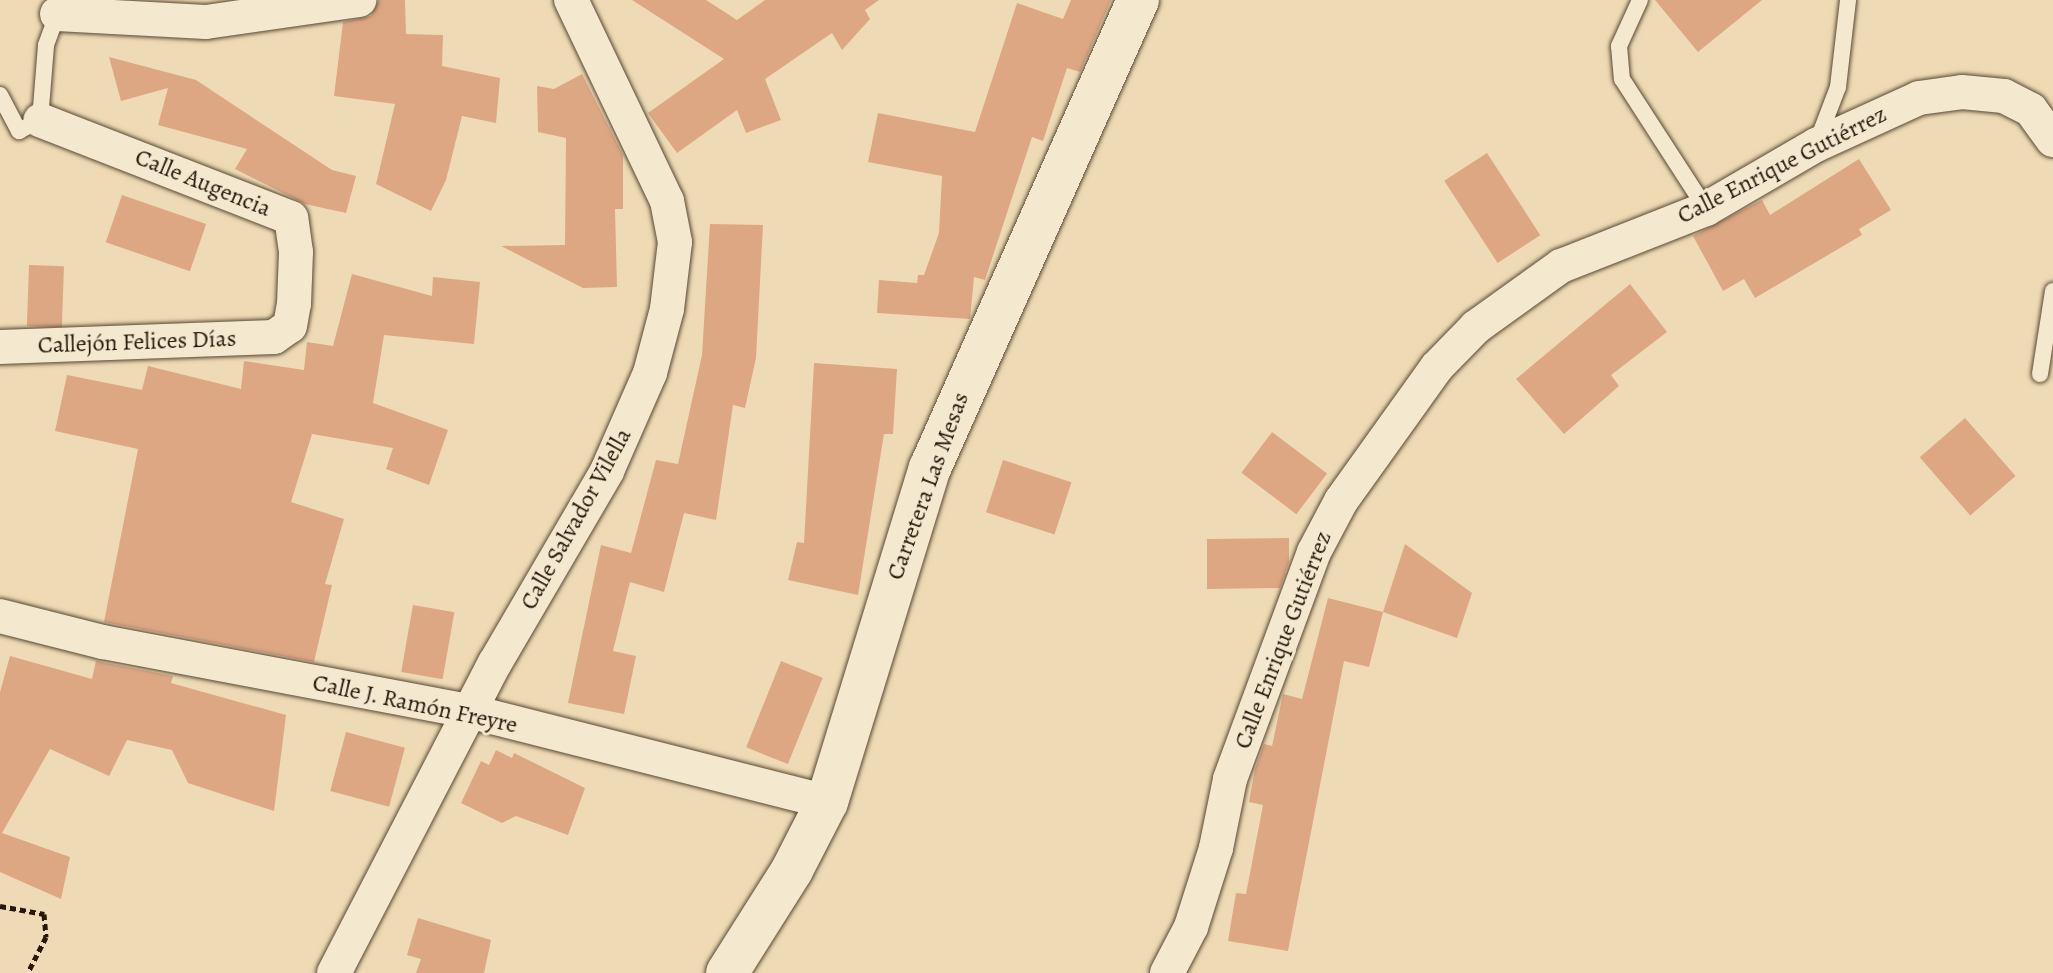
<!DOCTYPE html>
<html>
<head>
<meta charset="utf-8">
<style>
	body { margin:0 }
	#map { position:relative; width:2053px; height:973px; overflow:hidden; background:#eedbb5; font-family:Alegreya,serif }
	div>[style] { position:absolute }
	.building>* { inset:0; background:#dda784; transform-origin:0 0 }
	.path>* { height:5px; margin-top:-2.5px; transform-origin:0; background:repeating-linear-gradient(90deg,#271708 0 6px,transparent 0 10px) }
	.roads { filter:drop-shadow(0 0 2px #594833) drop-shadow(0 0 2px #594833) }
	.service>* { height:16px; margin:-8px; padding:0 8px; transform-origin:8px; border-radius:8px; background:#f4e8cf }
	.minor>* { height:34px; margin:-17px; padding:0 17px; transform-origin:17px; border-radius:17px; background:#f4e8cf }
	.tertiary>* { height:42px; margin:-21px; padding:0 21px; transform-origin:21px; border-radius:21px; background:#f4e8cf }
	span { translate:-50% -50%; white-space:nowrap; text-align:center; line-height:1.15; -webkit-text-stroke:6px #f4e8cf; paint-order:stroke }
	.street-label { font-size:24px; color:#271708 }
</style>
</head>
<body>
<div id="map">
	<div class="building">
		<div style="clip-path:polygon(379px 0,405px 0,406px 34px,443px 35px,442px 66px,500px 78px,496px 123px,462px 116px,446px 180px,431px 211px,376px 184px,395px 104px,334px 96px,343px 22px,371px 16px)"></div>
		<div style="clip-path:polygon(632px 0,706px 0,737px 20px,765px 0,879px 0,865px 10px,870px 19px,842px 50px,832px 33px,765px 79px,781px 120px,746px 133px,737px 110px,677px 153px,648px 113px,724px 59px)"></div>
		<div style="clip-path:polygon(1071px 0,1111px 0,1080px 72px,1067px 68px,1043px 141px,1032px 137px,985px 280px,974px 277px,970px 319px,877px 313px,879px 280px,917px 283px,918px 275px,924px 275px,939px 233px,942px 176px,868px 162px,878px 113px,975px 132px,1017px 3px,1063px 19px)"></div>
		<div style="clip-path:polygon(1655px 0,1762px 0,1698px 52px)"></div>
		<div style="clip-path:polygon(109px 57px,196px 80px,332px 170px,356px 176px,346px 213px,305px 204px,235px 169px,247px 149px,158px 125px,168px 88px,121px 101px)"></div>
		<div style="clip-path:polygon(582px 74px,623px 155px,623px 209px,615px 209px,617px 287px,583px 288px,501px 246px,565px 245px,566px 138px,538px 132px,537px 86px,554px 89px)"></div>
		<div style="left:1487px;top:153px;width:98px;height:51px;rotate:57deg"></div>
		<div style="clip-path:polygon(1859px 159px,1891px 210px,1859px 229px,1862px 235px,1755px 298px,1744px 279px,1723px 291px,1693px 236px,1762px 200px,1770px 215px)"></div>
		<div style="left:122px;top:195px;width:89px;height:50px;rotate:19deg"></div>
		<div style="clip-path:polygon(710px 224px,763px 225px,756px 358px,745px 408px,733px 405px,716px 520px,684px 513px,664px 592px,630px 582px,613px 651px,636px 656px,624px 714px,568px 703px,601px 545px,631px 553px,656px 460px,678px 464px,702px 355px)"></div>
		<div style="left:29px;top:265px;width:35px;height:61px;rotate:2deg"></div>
		<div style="clip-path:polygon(352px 274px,432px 296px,433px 277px,480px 282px,474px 344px,384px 335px,373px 403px,448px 430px,429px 485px,386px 469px,393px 448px,312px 434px,291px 502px,344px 519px,325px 584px,332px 585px,314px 662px,104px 622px,138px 449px,55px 431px,67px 375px,142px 390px,148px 366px,241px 389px,244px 361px,304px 370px,307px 342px,333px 346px)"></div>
		<div style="clip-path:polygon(1630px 284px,1667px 332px,1611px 375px,1619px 386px,1564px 434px,1516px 379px)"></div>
		<div style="clip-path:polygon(814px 363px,897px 369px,893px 434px,884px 434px,858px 595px,788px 580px,797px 542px,804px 543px)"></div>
		<div style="left:1965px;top:418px;width:77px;height:60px;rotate:49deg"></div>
		<div style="left:1272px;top:432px;width:69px;height:51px;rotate:37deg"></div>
		<div style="left:1003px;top:460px;width:72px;height:55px;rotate:18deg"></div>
		<div style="clip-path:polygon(1289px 538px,1289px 562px,1280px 588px,1207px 589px,1207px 539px)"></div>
		<div style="clip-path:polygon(1405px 544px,1472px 593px,1457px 638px,1383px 612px)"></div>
		<div style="clip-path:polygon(1328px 598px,1383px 612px,1369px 667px,1344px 661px,1288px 951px,1228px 941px,1236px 893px,1246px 894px,1263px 805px,1249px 802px,1255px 769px,1264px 744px,1272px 746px,1283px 694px,1302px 699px)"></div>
		<div style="left:413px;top:605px;width:42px;height:68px;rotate:10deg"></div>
		<div style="clip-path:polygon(10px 656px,92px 679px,96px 661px,173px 676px,171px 683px,286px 715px,274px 811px,188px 783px,172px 750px,127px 740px,109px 776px,50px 749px,2px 833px,70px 857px,61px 899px,0 872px,0 692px)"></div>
		<div style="left:781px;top:661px;width:45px;height:93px;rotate:22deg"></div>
		<div style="left:346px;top:732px;width:61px;height:61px;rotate:15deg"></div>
		<div style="clip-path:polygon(496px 750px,512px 758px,514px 753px,585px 788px,568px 835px,516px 816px,502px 823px,461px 803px,481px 761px,489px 765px)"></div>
		<div style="clip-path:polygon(418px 918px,491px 940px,484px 973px,416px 973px,421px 959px,407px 955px)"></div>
	</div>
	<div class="path">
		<div style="left:0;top:906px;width:45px;rotate:10.3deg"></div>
		<div style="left:44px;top:914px;width:23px;rotate:85deg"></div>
		<div style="left:46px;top:937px;width:38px;rotate:117deg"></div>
	</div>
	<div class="roads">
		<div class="service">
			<div style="left:1640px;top:0;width:51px;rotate:114.5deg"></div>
			<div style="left:1619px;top:46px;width:33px;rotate:85deg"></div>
			<div style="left:1622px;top:79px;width:155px;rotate:57.1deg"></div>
			<div style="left:0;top:95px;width:41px;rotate:62.2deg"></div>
			<div style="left:19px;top:131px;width:24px;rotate:-28deg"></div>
			<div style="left:40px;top:120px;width:75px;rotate:-85.4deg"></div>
			<div style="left:46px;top:45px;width:33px;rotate:-70deg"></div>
			<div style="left:1817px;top:142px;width:59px;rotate:-69.1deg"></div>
			<div style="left:1838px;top:87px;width:88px;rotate:-83.4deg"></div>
			<div style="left:2040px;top:374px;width:84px;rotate:-81.1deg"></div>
		</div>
		<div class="minor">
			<div style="left:57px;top:14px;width:149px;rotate:3.1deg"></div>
			<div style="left:206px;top:22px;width:155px;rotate:-8.2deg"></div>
			<div style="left:0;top:347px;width:274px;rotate:-2.1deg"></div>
			<div style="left:274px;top:337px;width:19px;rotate:-35deg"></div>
			<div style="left:290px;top:326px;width:22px;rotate:-80deg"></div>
			<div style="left:294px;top:304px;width:52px;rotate:-87.8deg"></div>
			<div style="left:296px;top:252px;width:34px;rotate:-98deg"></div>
			<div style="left:291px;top:218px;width:269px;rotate:-158.7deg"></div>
			<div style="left:0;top:616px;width:106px;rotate:14.2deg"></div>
			<div style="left:103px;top:642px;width:376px;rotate:10.7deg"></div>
			<div style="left:472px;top:712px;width:366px;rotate:14.2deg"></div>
			<div style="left:334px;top:973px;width:349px;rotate:-62.6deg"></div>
			<div style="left:495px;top:663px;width:222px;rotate:-59.7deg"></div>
			<div style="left:607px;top:471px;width:107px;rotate:-66.3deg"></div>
			<div style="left:650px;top:373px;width:66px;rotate:-75.1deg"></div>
			<div style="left:667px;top:309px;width:67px;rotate:-83.2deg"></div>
			<div style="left:675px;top:242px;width:42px;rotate:-101deg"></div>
			<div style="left:667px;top:201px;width:223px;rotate:-115.5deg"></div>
			<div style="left:1167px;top:973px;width:52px;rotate:-62.4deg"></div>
			<div style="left:1191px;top:927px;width:83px;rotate:-72.4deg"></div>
			<div style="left:1216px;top:848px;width:70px;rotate:-78.5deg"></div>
			<div style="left:1230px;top:779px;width:242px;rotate:-69.7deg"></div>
			<div style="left:1314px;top:552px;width:58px;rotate:-62.1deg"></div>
			<div style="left:1341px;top:501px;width:165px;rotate:-54.4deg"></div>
			<div style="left:1437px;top:367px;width:56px;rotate:-45.7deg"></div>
			<div style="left:1476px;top:327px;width:105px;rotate:-35.7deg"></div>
			<div style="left:1561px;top:266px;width:156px;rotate:-21.5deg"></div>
			<div style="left:1706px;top:209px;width:127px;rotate:-30.2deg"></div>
			<div style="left:1816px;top:145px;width:113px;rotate:-24.5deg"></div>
			<div style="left:1919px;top:98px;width:43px;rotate:-7.9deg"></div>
			<div style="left:1962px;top:92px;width:42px;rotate:5.4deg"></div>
			<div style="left:2004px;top:96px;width:30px;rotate:27deg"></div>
			<div style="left:2031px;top:110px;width:37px;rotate:54deg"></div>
		</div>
		<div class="tertiary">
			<div style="left:727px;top:973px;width:122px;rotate:-57.7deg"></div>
			<div style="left:792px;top:870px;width:76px;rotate:-62.8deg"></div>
			<div style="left:827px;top:802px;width:350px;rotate:-72.9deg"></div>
			<div style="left:930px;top:468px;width:512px;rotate:-66.04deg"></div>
		</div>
	</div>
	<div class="street-label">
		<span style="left:1782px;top:165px;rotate:-27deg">Calle Enrique Gutiérrez</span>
		<span style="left:203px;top:183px;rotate:22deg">Calle Augencia</span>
		<span style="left:137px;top:342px;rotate:-2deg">Callejón Felices Días</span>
		<span style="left:928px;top:486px;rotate:-70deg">Carretera Las Mesas</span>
		<span style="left:576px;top:519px;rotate:-61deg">Calle Salvador Vilella</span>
		<span style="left:1283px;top:640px;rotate:-69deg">Calle Enrique Gutiérrez</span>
		<span style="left:415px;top:704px;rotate:12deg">Calle J. Ramón Freyre</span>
	</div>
</div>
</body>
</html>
